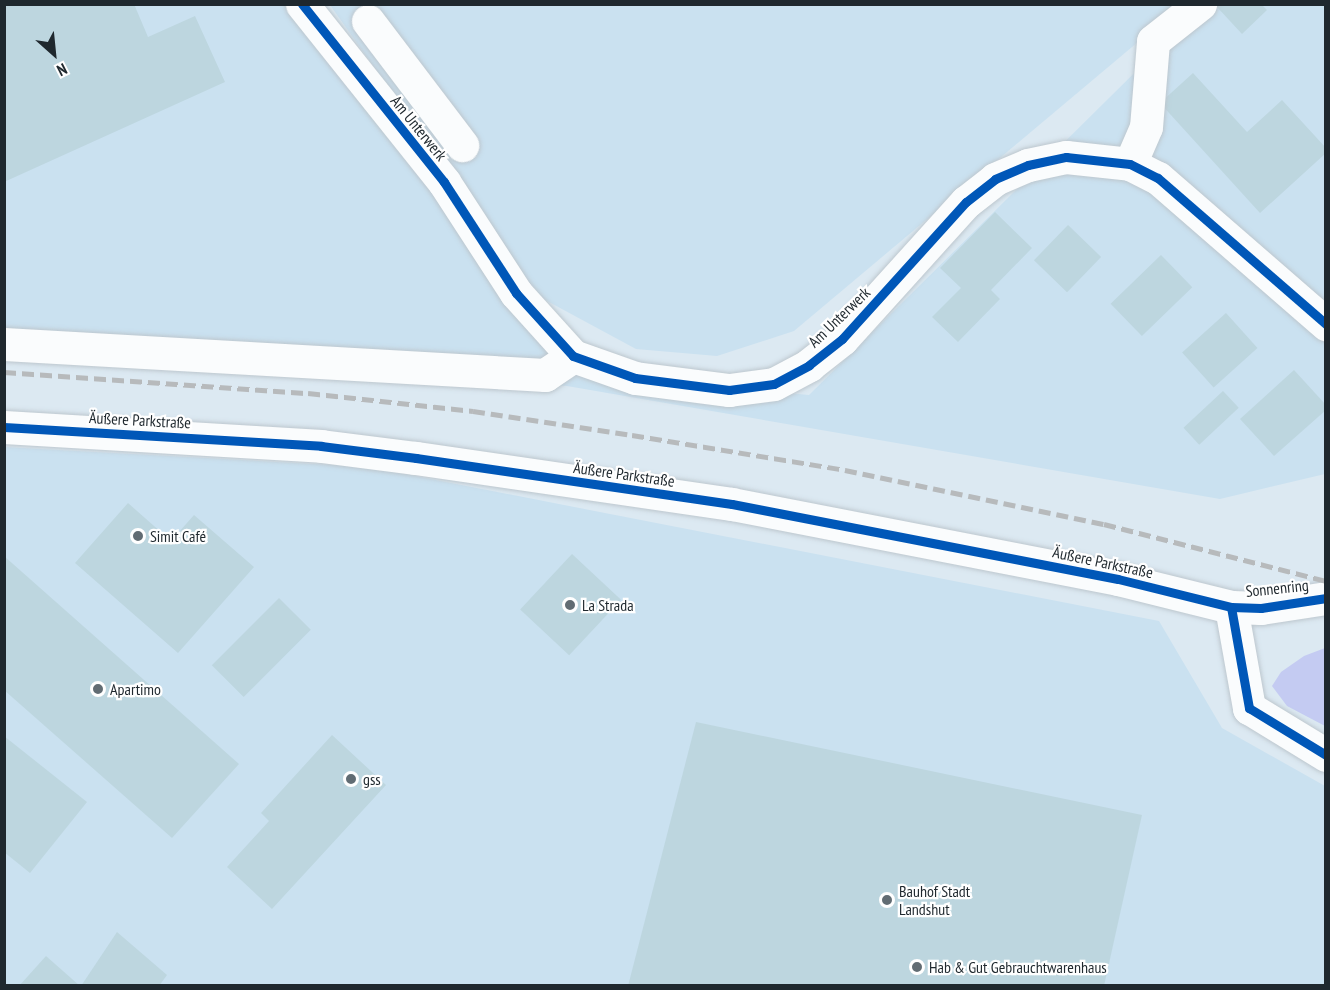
<!DOCTYPE html>
<html>
<head>
<meta charset="utf-8">
<style>
	body { margin:0 }
	#map { position:relative; width:1330px; height:990px; overflow:hidden; background:#dce9f2; font-family:"PT Sans Narrow",sans-serif }
	div>[style] { position:absolute }
	.built>* { inset:0; background:#cae1f0 }
	.green>* { inset:0; background:#c4cbf2 }
	.building>* { inset:0; background:#bdd6df; transform-origin:0 0 }
	.roads { filter:drop-shadow(0 0 2px #bdc7ce) drop-shadow(0 0 2px #bdc7ce) }
	.minor>* { height:33px; margin:-16.5px; padding:0 16.5px; transform-origin:16.5px; border-radius:16.5px; background:#fafcfd }
	.rail>* { height:4.5px; margin-top:-2.25px; transform-origin:0; background:repeating-linear-gradient(90deg,#b7babc 0 12px,transparent 0 18px) }
	.cycleway>* { height:9px; margin:-4.5px; padding:0 4.5px; transform-origin:4.5px; border-radius:4.5px; background:#0057b8 }
	.dots>* { width:16px; height:16px; translate:-50% -50%; box-sizing:border-box; border:3px solid #fff; border-radius:50% }
	span { translate:-50% -50%; white-space:nowrap; text-align:center; line-height:1.15; -webkit-text-stroke:4.5px #fff; paint-order:stroke }
	.street-label { font-size:16px; color:#1f282e }
	.poi-label { font-size:16px; color:#1f282e }
	.left { translate:0 -50%; text-align:left }
	.frame { position:absolute; inset:0; border:6px solid #1f282e; pointer-events:none }
	.north { position:absolute; left:24px; top:24px; width:60px; height:60px; -webkit-text-stroke:4px #fff; paint-order:stroke; rotate:153deg; font-size:16px; font-weight:700; line-height:24px; text-align:center; color:#1f282e }
	.north::after { content:''; display:block; margin:auto; width:21px; height:27px; background:#1f282e; clip-path:polygon(50% 0,100% 100%,50% 72%,0 100%) }
</style>
</head>
<body>
<div id="map">
	<div class="built">
		<div style="clip-path:polygon(4px 5px,290px 5px,573px 374px,809px 395px,1203px 5px,1325px 5px,1325px 474px,1220px 499px,567px 386px,5px 348px)"></div>
		<div style="clip-path:polygon(330px 5px,1182px 5px,794px 331px,717px 356px,636px 349px,536px 295px)"></div>
		<div style="clip-path:polygon(4px 447px,369px 467px,1159px 621px,1222px 728px,1325px 786px,1325px 985px,5px 985px)"></div>
	</div>
	<div class="green">
		<div style="clip-path:polygon(1325px 648px,1326px 648px,1325px 726px,1287px 706px,1272px 686px,1281px 672px,1304px 656px)"></div>
	</div>
	<div class="building">
		<div style="clip-path:polygon(4px 4px,134px 4px,148px 37px,195px 16px,225px 82px,4px 182px)"></div>
		<div style="clip-path:polygon(1220px 5px,1262px 5px,1267px 10px,1242px 34px,1217px 7px)"></div>
		<div style="clip-path:polygon(1193px 73px,1247px 132px,1282px 100px,1326px 148px,1326px 153px,1260px 213px,1160px 103px)"></div>
		<div style="clip-path:polygon(995px 212px,1032px 248px,991px 290px,1000px 299px,958px 342px,932px 317px,961px 288px,940px 268px)"></div>
		<div style="left:1068px;top:225px;width:46px;height:49px;rotate:44deg"></div>
		<div style="left:1161px;top:255px;width:45px;height:70px;rotate:46deg"></div>
		<div style="left:1226px;top:313px;width:47px;height:59px;rotate:48deg"></div>
		<div style="clip-path:polygon(1294px 370px,1326px 405px,1326px 410px,1274px 456px,1240px 419px)"></div>
		<div style="left:1223px;top:391px;width:23px;height:54px;rotate:47deg"></div>
		<div style="clip-path:polygon(128px 503px,171px 541px,194px 515px,254px 567px,178px 653px,75px 563px)"></div>
		<div style="left:572px;top:554px;width:67px;height:76px;rotate:43deg"></div>
		<div style="clip-path:polygon(4px 556px,239px 764px,172px 838px,4px 690px)"></div>
		<div style="left:279px;top:598px;width:45px;height:95px;rotate:45deg"></div>
		<div style="clip-path:polygon(696px 722px,1142px 815px,1104px 986px,628px 986px)"></div>
		<div style="clip-path:polygon(332px 735px,386px 785px,272px 909px,227px 867px,269px 821px,261px 813px)"></div>
		<div style="clip-path:polygon(4px 736px,87px 802px,30px 873px,4px 852px)"></div>
		<div style="clip-path:polygon(117px 932px,167px 975px,159px 986px,81px 986px)"></div>
		<div style="clip-path:polygon(46px 956px,80px 986px,19px 986px)"></div>
	</div>
	<div class="roads">
		<div class="minor">
			<div style="left:302px;top:4px;width:228px;rotate:51.4deg"></div>
			<div style="left:444px;top:182px;width:132px;rotate:57deg"></div>
			<div style="left:516px;top:293px;width:85px;rotate:47.9deg"></div>
			<div style="left:573px;top:356px;width:66px;rotate:19.5deg"></div>
			<div style="left:635px;top:378px;width:95px;rotate:7.3deg"></div>
			<div style="left:729px;top:390px;width:45px;rotate:-7.6deg"></div>
			<div style="left:774px;top:384px;width:40px;rotate:-28deg"></div>
			<div style="left:809px;top:365px;width:42px;rotate:-38.2deg"></div>
			<div style="left:842px;top:339px;width:185px;rotate:-47.9deg"></div>
			<div style="left:966px;top:202px;width:37px;rotate:-38deg"></div>
			<div style="left:995px;top:179px;width:36px;rotate:-23deg"></div>
			<div style="left:1028px;top:165px;width:39px;rotate:-12deg"></div>
			<div style="left:1066px;top:157px;width:64px;rotate:6.2deg"></div>
			<div style="left:1130px;top:164px;width:31px;rotate:27deg"></div>
			<div style="left:1158px;top:178px;width:223px;rotate:41deg"></div>
			<div style="left:368px;top:21px;width:156px;rotate:52.8deg"></div>
			<div style="left:1130px;top:164px;width:40px;rotate:-66.6deg"></div>
			<div style="left:1146px;top:127px;width:86px;rotate:-85.3deg"></div>
			<div style="left:1153px;top:41px;width:60px;rotate:-38.2deg"></div>
			<div style="left:4px;top:344px;width:542px;rotate:3.28deg"></div>
			<div style="left:545px;top:375px;width:34px;rotate:-34deg"></div>
			<div style="left:4px;top:427px;width:318px;rotate:3.4deg"></div>
			<div style="left:321px;top:446px;width:96px;rotate:7.2deg"></div>
			<div style="left:416px;top:458px;width:319px;rotate:8.3deg"></div>
			<div style="left:732px;top:504px;width:393px;rotate:11deg"></div>
			<div style="left:1118px;top:579px;width:116px;rotate:13.9deg"></div>
			<div style="left:1231px;top:607px;width:30px;rotate:2deg"></div>
			<div style="left:1261px;top:608px;width:66px;rotate:-8.7deg"></div>
			<div style="left:1231px;top:607px;width:103px;rotate:79.9deg"></div>
			<div style="left:1249px;top:708px;width:90px;rotate:31.4deg"></div>
		</div>
	</div>
	<div class="rail">
		<div style="left:4px;top:372px;width:305px;rotate:4deg"></div>
		<div style="left:308px;top:393px;width:166px;rotate:6.2deg"></div>
		<div style="left:473px;top:411px;width:161px;rotate:8.6deg"></div>
		<div style="left:632px;top:435px;width:216px;rotate:9.3deg"></div>
		<div style="left:845px;top:470px;width:265px;rotate:11.8deg"></div>
		<div style="left:1104px;top:524px;width:229px;rotate:14.4deg"></div>
	</div>
	<div class="cycleway">
		<div style="left:302px;top:4px;width:228px;rotate:51.4deg"></div>
		<div style="left:444px;top:182px;width:132px;rotate:57deg"></div>
		<div style="left:516px;top:293px;width:85px;rotate:47.9deg"></div>
		<div style="left:573px;top:356px;width:66px;rotate:19.5deg"></div>
		<div style="left:635px;top:378px;width:95px;rotate:7.3deg"></div>
		<div style="left:729px;top:390px;width:45px;rotate:-7.6deg"></div>
		<div style="left:774px;top:384px;width:40px;rotate:-28deg"></div>
		<div style="left:809px;top:365px;width:42px;rotate:-38.2deg"></div>
		<div style="left:842px;top:339px;width:185px;rotate:-47.9deg"></div>
		<div style="left:966px;top:202px;width:37px;rotate:-38deg"></div>
		<div style="left:995px;top:179px;width:36px;rotate:-23deg"></div>
		<div style="left:1028px;top:165px;width:39px;rotate:-12deg"></div>
		<div style="left:1066px;top:157px;width:64px;rotate:6.2deg"></div>
		<div style="left:1130px;top:164px;width:31px;rotate:27deg"></div>
		<div style="left:1158px;top:178px;width:223px;rotate:41deg"></div>
		<div style="left:4px;top:427px;width:318px;rotate:3.4deg"></div>
		<div style="left:321px;top:446px;width:96px;rotate:7.2deg"></div>
		<div style="left:416px;top:458px;width:319px;rotate:8.3deg"></div>
		<div style="left:732px;top:504px;width:393px;rotate:11deg"></div>
		<div style="left:1118px;top:579px;width:116px;rotate:13.9deg"></div>
		<div style="left:1231px;top:607px;width:30px;rotate:2deg"></div>
		<div style="left:1261px;top:608px;width:66px;rotate:-8.7deg"></div>
		<div style="left:1231px;top:607px;width:103px;rotate:79.9deg"></div>
		<div style="left:1249px;top:708px;width:90px;rotate:31.4deg"></div>
	</div>
	<div class="dots">
		<div style="left:138px;top:536px;background:#616c73"></div>
		<div style="left:570px;top:605px;background:#616c73"></div>
		<div style="left:98px;top:689px;background:#616c73"></div>
		<div style="left:351px;top:779px;background:#616c73"></div>
		<div style="left:887px;top:900px;background:#616c73"></div>
		<div style="left:917px;top:967px;background:#616c73"></div>
	</div>
	<div class="street-label">
		<span style="left:419px;top:128px;rotate:51deg">Am Unterwerk</span>
		<span style="left:839px;top:317px;rotate:-44deg">Am Unterwerk</span>
		<span style="left:140px;top:420px;rotate:3deg">Äußere Parkstraße</span>
		<span style="left:624px;top:474px;rotate:8deg">Äußere Parkstraße</span>
		<span style="left:1103px;top:562px;rotate:12deg">Äußere Parkstraße</span>
		<span style="left:1277px;top:588px;rotate:-6deg">Sonnenring</span>
	</div>
	<div class="poi-label">
		<span class="left" style="left:150px;top:536px">Simit Café</span>
		<span class="left" style="left:582px;top:605px">La Strada</span>
		<span class="left" style="left:110px;top:689px">Apartimo</span>
		<span class="left" style="left:363px;top:779px">gss</span>
		<span class="left" style="left:899px;top:900px">Bauhof Stadt<br>Landshut</span>
		<span class="left" style="left:929px;top:967px">Hab &amp; Gut Gebrauchtwarenhaus</span>
	</div>
	<div class="frame"></div>
	<div class="north">N</div>
</div>
</body>
</html>
